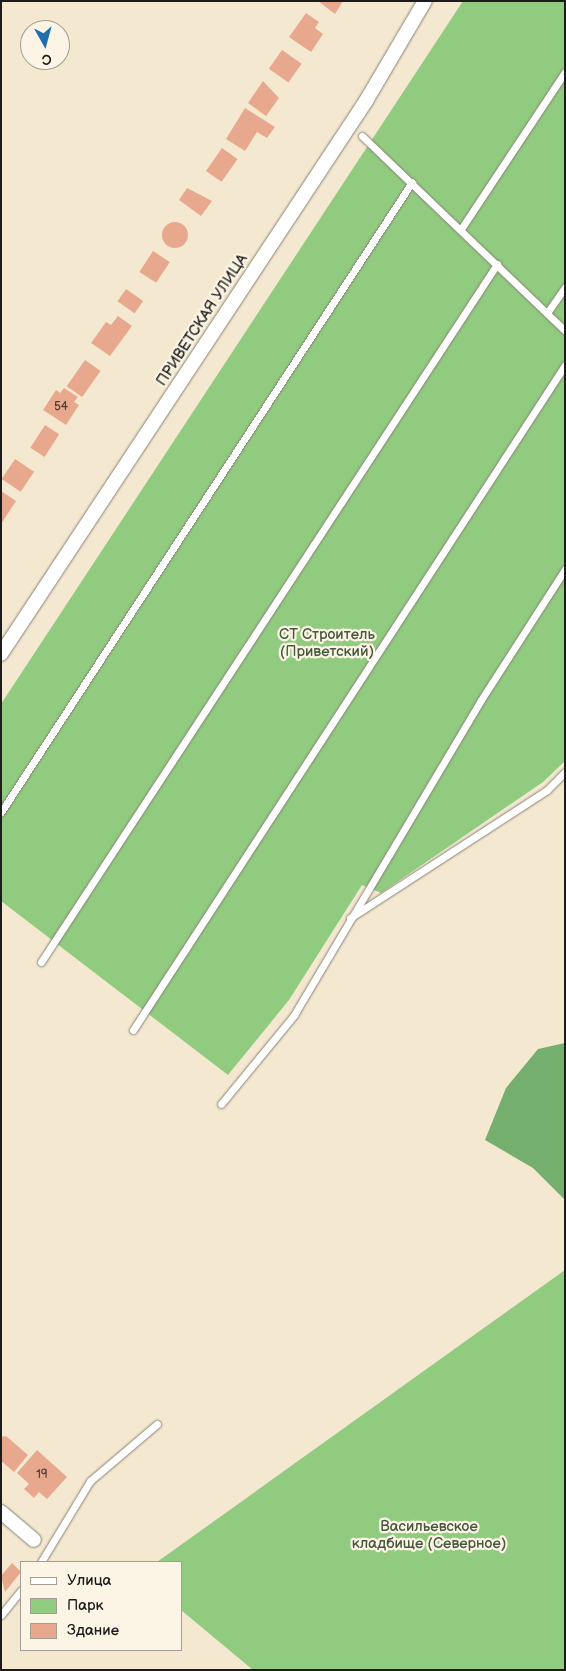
<!DOCTYPE html>
<html>
<head>
<meta charset="utf-8">
<style>
	body { margin:0 }
	#map { position:relative; width:566px; height:1671px; overflow:hidden; background:#f4e9d0; font-family:"Balsamiq Sans",sans-serif }
	div>[style] { position:absolute }
	.green>* { inset:0; background:#91cb80 }
	.forest>* { inset:0; background:#74af6e }
	.building>* { inset:0; background:#e8a88e; transform-origin:0 0 }
	.round { border-radius:50% }
	.roads { filter:drop-shadow(0 0 1px #888276) drop-shadow(0 0 1px #888276) }
	.lane>* { height:7px; margin:-3.5px; padding:0 3.5px; transform-origin:3.5px; border-radius:3.5px; background:#fff }
	.street>* { height:14px; margin:-7px; padding:0 7px; transform-origin:7px; border-radius:7px; background:#fff }
	span { translate:-50% -50%; white-space:nowrap; text-align:center; line-height:1.15; -webkit-text-stroke:4.5px #fcf5e5; paint-order:stroke }
	.number-label { font-size:12px; color:#4f3f38 }
	.number-label span { -webkit-text-stroke-width:0 }
	.street-label { font-size:15px; color:#1c1c1c }
	.park-label { font-size:15px; color:#45593f }
	.frame { position:absolute; inset:0; border:2px solid #1c1c1c; pointer-events:none }
	.legend { position:absolute; left:20px; top:1561px; width:162px; height:90px; box-sizing:border-box; background:#fcf5e5; border:1px solid #a29e95; margin:0; padding:6px 9px; list-style:none; font-size:15px; color:#1c1c1c }
	.legend li { display:flex; align-items:center; gap:10px; height:25px }
	.legend b { width:25px; border:1px solid #a29e95 }
	.north { position:absolute; left:20px; top:20px; width:50px; height:50px; box-sizing:border-box; background:#fcf5e5; border:1px solid #a29e95; border-radius:50%; rotate:173deg; font-size:14px; font-weight:700; line-height:20px; text-align:center; color:#1c1c1c }
	.north::after { content:''; display:block; margin:auto; width:18px; height:22px; background:#1f6fb2; clip-path:polygon(50% 0,100% 100%,50% 72%,0 100%) }
</style>
</head>
<body>
<div id="map">
	<div class="green">
		<div style="clip-path:polygon(463px 1px,565px 1px,565px 761px,543px 782px,381px 893px,362px 885px,289px 1000px,228px 1075px,1px 901px,1px 704px)"></div>
		<div style="clip-path:polygon(565px 1270px,565px 1670px,253px 1670px,181px 1610px,181px 1562px,157px 1562px)"></div>
	</div>
	<div class="forest">
		<div style="clip-path:polygon(565px 1043px,565px 1200px,533px 1168px,485px 1140px,506px 1088px,538px 1049px)"></div>
	</div>
	<div class="building">
		<div style="clip-path:polygon(318px 1px,343px 1px,335px 14px)"></div>
		<div style="clip-path:polygon(306px 13px,319px 22px,315px 28px,323px 34px,311px 52px,289px 37px)"></div>
		<div style="left:282px;top:50px;width:24px;height:23px;rotate:35deg"></div>
		<div style="clip-path:polygon(263px 81px,279px 98px,266px 116px,248px 103px)"></div>
		<div style="clip-path:polygon(245px 108px,275px 127px,267px 138px,257px 132px,245px 151px,226px 139px)"></div>
		<div style="left:222px;top:148px;width:19px;height:28px;rotate:35deg"></div>
		<div style="clip-path:polygon(187px 188px,212px 201px,201px 216px,179px 200px)"></div>
		<div class="round" style="left:162px;top:222px;width:26px;height:26px"></div>
		<div style="left:153px;top:251px;width:20px;height:25px;rotate:33deg"></div>
		<div style="left:126px;top:289px;width:21px;height:15px;rotate:35deg"></div>
		<div style="clip-path:polygon(118px 316px,132px 326px,110px 356px,91px 343px,106px 322px,111px 325px)"></div>
		<div style="left:85px;top:360px;width:19px;height:32px;rotate:35deg"></div>
		<div style="clip-path:polygon(64px 388px,78px 397px,74px 402px,79px 405px,66px 425px,43px 410px,56px 390px,60px 393px)"></div>
		<div style="left:45px;top:425px;width:17px;height:27px;rotate:33deg"></div>
		<div style="left:15px;top:459px;width:23px;height:24px;rotate:34deg"></div>
		<div style="clip-path:polygon(1px 491px,16px 501px,1px 524px)"></div>
		<div style="clip-path:polygon(6px 1436px,28px 1455px,14px 1472px,1px 1461px,1px 1437px)"></div>
		<div style="clip-path:polygon(37px 1450px,67px 1477px,47px 1499px,39px 1492px,34px 1498px,24px 1489px,29px 1484px,17px 1473px)"></div>
		<div style="clip-path:polygon(12px 1563px,21px 1572px,5px 1592px,1px 1576px)"></div>
	</div>
	<div class="roads">
		<div class="lane">
			<div style="left:362px;top:136px;width:281px;rotate:43.8deg"></div>
			<div style="left:461px;top:229px;width:188px;rotate:-56.5deg"></div>
			<div style="left:547px;top:313px;width:32px;rotate:-55deg"></div>
			<div style="left:1px;top:812px;width:752px;rotate:-56.88deg"></div>
			<div style="left:350px;top:918px;width:235px;rotate:-33deg"></div>
			<div style="left:547px;top:790px;width:25px;rotate:-45deg"></div>
			<div style="left:41px;top:962px;width:834px;rotate:-56.84deg"></div>
			<div style="left:133px;top:1030px;width:793px;rotate:-56.99deg"></div>
			<div style="left:221px;top:1104px;width:115px;rotate:-50.6deg"></div>
			<div style="left:294px;top:1015px;width:366px;rotate:-59.3deg"></div>
			<div style="left:481px;top:700px;width:156px;rotate:-57.3deg"></div>
			<div style="left:41px;top:1562px;width:95px;rotate:-58.8deg"></div>
			<div style="left:90px;top:1481px;width:88px;rotate:-40.4deg"></div>
			<div style="left:1px;top:1615px;width:32px;rotate:-51deg"></div>
		</div>
		<div class="street">
			<div style="left:1px;top:654px;width:663px;rotate:-56.57deg"></div>
			<div style="left:366px;top:101px;width:116px;rotate:-59.5deg"></div>
			<div style="left:1px;top:1512px;width:43px;rotate:40.3deg"></div>
		</div>
	</div>
	<div class="number-label">
		<span style="left:61px;top:407px">54</span>
		<span style="left:42px;top:1475px">19</span>
	</div>
	<div class="street-label">
		<span style="left:202px;top:320px;rotate:-57deg">ПРИВЕТСКАЯ УЛИЦА</span>
	</div>
	<div class="park-label">
		<span style="left:327px;top:643px">СТ Строитель<br>(Приветский)</span>
		<span style="left:429px;top:1535px">Васильевское<br>кладбище (Северное)</span>
	</div>
	<div class="frame"></div>
	<ul class="legend">
	<li><b style="height:6px;background:#fff"></b>Улица</li>
	<li><b style="height:14px;background:#91cb80"></b>Парк</li>
	<li><b style="height:14px;background:#e8a88e"></b>Здание</li>
	</ul>
	<div class="north">С</div>
</div>
</body>
</html>
